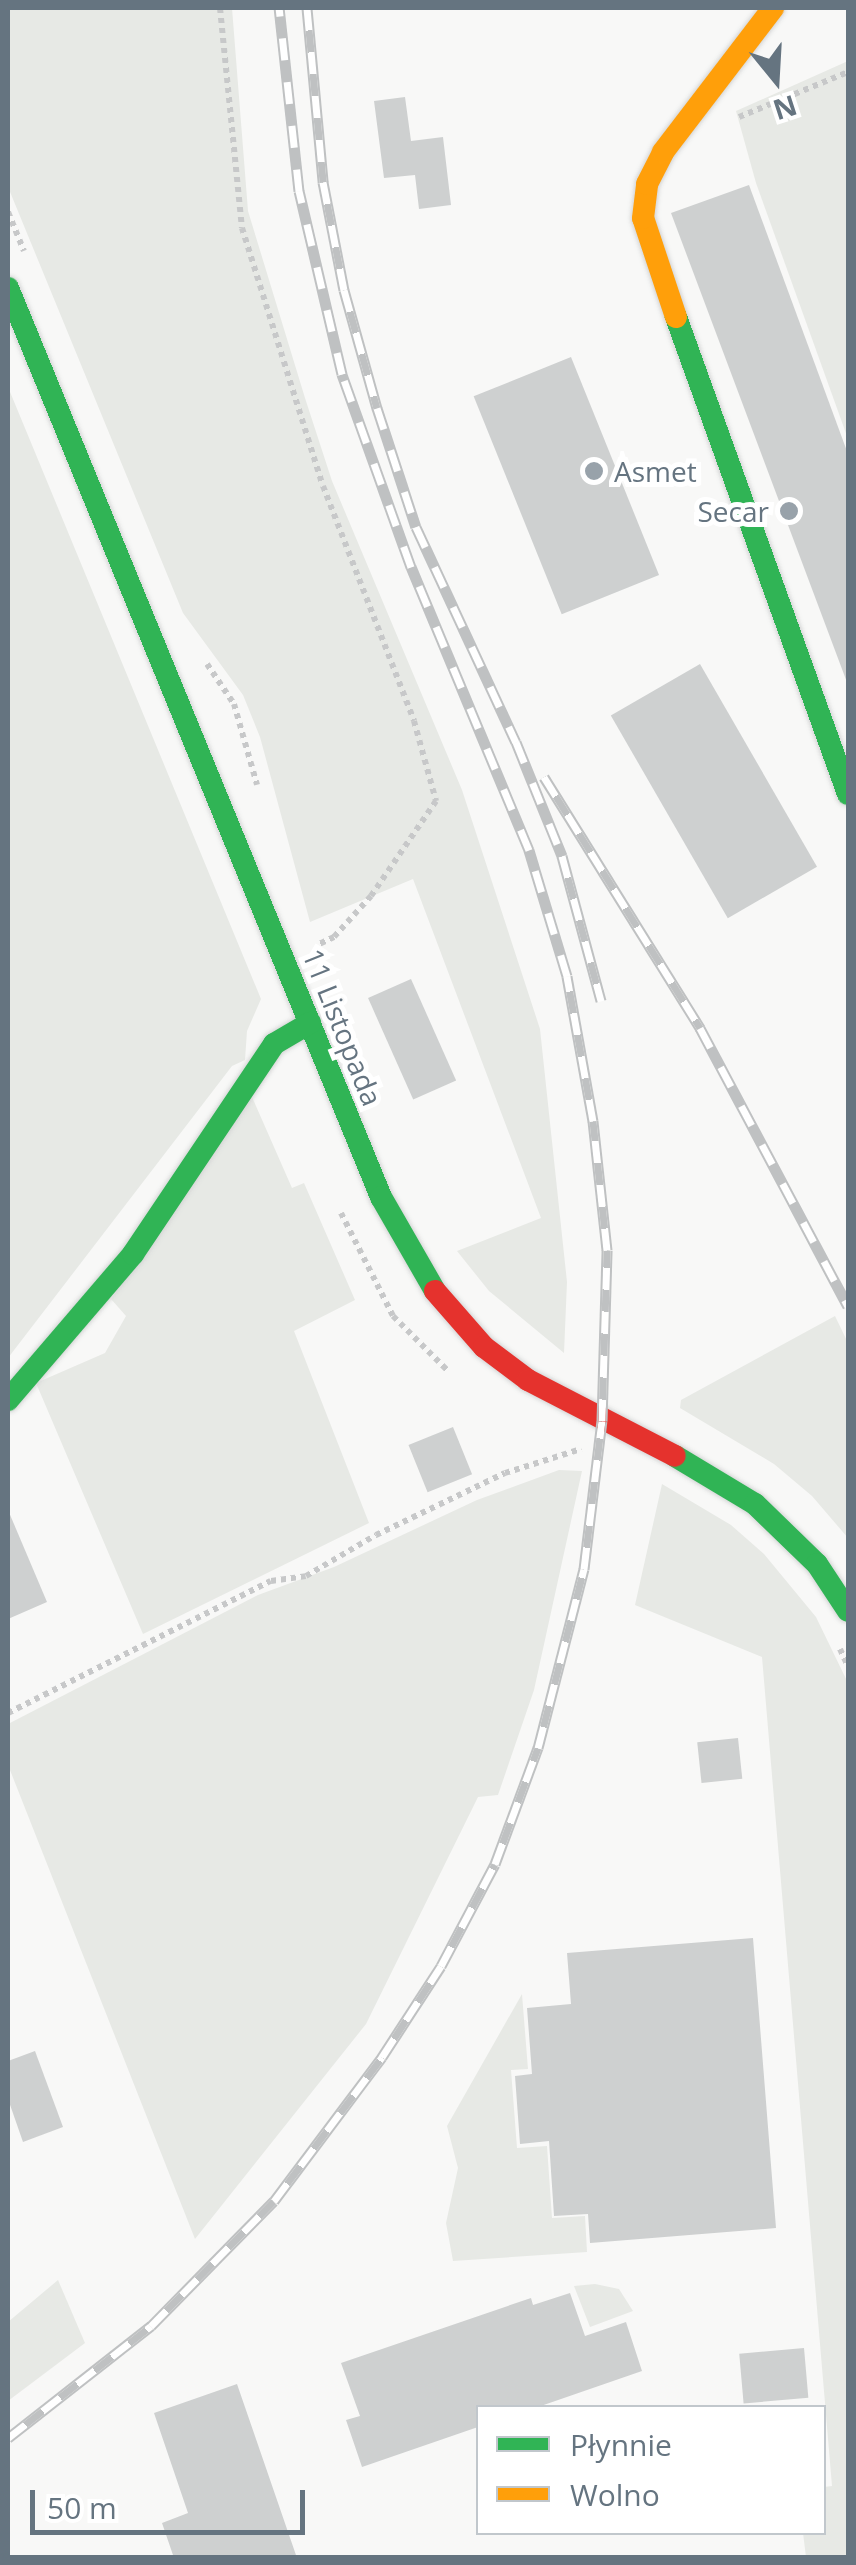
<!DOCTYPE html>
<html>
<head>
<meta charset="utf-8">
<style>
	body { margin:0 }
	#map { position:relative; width:856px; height:2565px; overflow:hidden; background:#f8f8f7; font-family:"Open Sans",sans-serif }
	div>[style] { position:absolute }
	.green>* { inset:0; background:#e7e9e5 }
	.building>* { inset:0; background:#ced0d0; transform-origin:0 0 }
	.path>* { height:6px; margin-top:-3px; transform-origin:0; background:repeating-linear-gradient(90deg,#c7c8c9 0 5px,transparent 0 10px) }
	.roads { filter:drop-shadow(0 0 2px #d4d5d5) drop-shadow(0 0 2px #d4d5d5) }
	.fast>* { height:22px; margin:-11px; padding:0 11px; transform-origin:11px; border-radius:11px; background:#30b455 }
	.slow>* { height:22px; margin:-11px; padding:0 11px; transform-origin:11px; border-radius:11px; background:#ff9f0a }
	.jam>* { height:22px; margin:-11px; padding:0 11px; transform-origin:11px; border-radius:11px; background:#e5322d }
	.rail>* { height:11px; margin-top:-5.5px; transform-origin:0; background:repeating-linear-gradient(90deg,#fff 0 22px,#bfc1c2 0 44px); box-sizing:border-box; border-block:2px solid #bfc1c2 }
	.dots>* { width:28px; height:28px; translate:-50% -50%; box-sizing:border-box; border:5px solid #fff; border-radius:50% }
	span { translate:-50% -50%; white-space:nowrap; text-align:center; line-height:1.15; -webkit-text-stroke:10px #fff; paint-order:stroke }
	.poi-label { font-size:28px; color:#657480 }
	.left { translate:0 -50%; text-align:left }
	.right { translate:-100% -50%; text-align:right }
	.street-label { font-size:28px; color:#657480 }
	.frame { position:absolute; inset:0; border:10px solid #657480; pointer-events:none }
	.legend { position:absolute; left:476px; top:2405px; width:350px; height:130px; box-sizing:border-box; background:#fff; border:2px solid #c1c7cc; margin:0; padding:12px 18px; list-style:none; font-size:30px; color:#657480 }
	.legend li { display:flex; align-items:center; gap:20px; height:50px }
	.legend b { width:50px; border:2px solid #c1c7cc }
	.north { position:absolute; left:726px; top:30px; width:100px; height:100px; -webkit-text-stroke:8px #fff; paint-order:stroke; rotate:162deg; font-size:28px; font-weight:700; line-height:40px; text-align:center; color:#657480 }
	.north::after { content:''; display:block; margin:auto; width:35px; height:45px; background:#657480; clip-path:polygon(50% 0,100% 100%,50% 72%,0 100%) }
	.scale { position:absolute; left:30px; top:2490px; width:275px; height:45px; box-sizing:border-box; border:5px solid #657480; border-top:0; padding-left:12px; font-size:30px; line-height:35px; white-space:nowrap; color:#657480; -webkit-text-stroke:8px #fff; paint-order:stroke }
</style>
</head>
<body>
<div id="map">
	<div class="green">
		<div style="clip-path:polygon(8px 8px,232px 8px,248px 211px,305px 398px,332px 481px,462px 790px,540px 1029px,567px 1282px,564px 1353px,489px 1291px,457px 1251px,541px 1218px,413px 879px,310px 922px,260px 737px,243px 695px,183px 613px,8px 187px)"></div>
		<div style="clip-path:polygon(848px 61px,848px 439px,756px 183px,736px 111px)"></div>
		<div style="clip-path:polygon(8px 387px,261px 999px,247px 1031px,245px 1060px,232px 1066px,8px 1358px)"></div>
		<div style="clip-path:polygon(252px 1097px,292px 1188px,304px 1183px,355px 1300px,294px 1331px,369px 1523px,143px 1634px,36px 1383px,105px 1353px,126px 1316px,111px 1299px)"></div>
		<div style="clip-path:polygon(835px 1316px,848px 1343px,848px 1538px,812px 1496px,774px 1464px,680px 1408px,681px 1400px)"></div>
		<div style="clip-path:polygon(559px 1470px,582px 1471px,534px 1690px,498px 1795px,478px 1797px,366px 2024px,195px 2239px,8px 1765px,8px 1724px,258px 1595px,334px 1567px,477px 1500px)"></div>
		<div style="clip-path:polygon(662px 1484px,731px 1525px,764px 1554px,816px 1617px,848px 1683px,848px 2557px,806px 2557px,803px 2533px,824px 2532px,824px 2487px,832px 2486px,762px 1657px,635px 1605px)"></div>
		<div style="clip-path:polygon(522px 1994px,528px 2069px,511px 2070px,517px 2148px,547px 2146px,552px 2218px,585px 2216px,587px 2252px,453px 2261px,446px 2223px,458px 2168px,447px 2126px)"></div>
		<div style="clip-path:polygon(58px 2280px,85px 2343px,8px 2401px,8px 2322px)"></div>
		<div style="clip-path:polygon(595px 2284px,619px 2289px,633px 2311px,590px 2327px,574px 2286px)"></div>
	</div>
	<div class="building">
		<div style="clip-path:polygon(405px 97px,411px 141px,443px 137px,451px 205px,419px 209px,415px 175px,384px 178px,374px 101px)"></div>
		<div style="clip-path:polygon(749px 185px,848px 454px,848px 685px,671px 213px)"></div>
		<div style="left:571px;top:357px;width:235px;height:105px;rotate:68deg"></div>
		<div style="left:700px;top:664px;width:234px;height:103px;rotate:60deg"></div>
		<div style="left:411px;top:979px;width:111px;height:47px;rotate:66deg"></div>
		<div style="left:453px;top:1427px;width:51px;height:48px;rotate:68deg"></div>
		<div style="clip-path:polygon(8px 1510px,47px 1602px,8px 1619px)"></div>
		<div style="left:738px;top:1738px;width:41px;height:41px;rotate:84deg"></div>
		<div style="clip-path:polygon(753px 1938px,776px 2228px,590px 2243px,588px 2214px,554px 2216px,549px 2141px,520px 2144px,515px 2076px,532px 2074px,527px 2008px,571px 2004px,567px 1953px)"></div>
		<div style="clip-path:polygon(35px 2051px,63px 2127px,23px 2142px,8px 2099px,8px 2061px)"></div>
		<div style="clip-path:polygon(570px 2293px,585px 2336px,626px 2322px,642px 2371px,535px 2408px,478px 2408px,478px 2427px,362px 2467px,346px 2420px,360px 2416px,341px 2363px,531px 2298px,533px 2305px)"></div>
		<div style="left:804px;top:2348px;width:50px;height:65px;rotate:85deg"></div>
		<div style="clip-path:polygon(237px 2384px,297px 2558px,174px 2558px,162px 2523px,188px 2513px,154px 2413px)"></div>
	</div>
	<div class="path">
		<div style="left:220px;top:8px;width:221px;rotate:84.3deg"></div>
		<div style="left:242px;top:228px;width:270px;rotate:72.6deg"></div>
		<div style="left:323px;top:486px;width:252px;rotate:68.8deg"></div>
		<div style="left:414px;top:721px;width:83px;rotate:74.6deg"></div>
		<div style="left:436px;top:801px;width:115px;rotate:124.4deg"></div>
		<div style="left:371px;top:896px;width:55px;rotate:132.1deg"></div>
		<div style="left:334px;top:937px;width:17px;rotate:155deg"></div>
		<div style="left:739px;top:117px;width:118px;rotate:-22.4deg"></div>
		<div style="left:8px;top:212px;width:42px;rotate:67.7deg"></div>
		<div style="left:207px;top:664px;width:48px;rotate:56deg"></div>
		<div style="left:234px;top:704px;width:84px;rotate:74.1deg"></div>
		<div style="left:341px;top:1213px;width:115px;rotate:63.2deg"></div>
		<div style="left:393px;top:1316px;width:78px;rotate:45deg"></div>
		<div style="left:840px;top:1649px;width:19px;rotate:65deg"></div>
		<div style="left:8px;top:1713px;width:294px;rotate:-26.7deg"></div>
		<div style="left:271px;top:1581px;width:35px;rotate:-8deg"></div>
		<div style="left:306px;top:1576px;width:81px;rotate:-30.4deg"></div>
		<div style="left:376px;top:1535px;width:143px;rotate:-25.7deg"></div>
		<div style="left:505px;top:1473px;width:80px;rotate:-17.5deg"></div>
	</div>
	<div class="roads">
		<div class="fast">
			<div style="left:8px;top:288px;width:983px;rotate:67.69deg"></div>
			<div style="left:381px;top:1197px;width:108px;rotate:60.1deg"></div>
			<div style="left:676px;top:317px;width:507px;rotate:70.17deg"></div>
			<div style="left:8px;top:1400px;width:192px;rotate:-49.4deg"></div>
			<div style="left:133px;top:1254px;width:253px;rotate:-56.1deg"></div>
			<div style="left:274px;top:1044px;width:42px;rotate:-30.3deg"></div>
			<div style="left:675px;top:1456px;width:93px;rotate:31deg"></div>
			<div style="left:755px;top:1504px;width:86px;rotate:44.1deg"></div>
			<div style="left:817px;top:1564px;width:56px;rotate:56.6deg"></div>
		</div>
		<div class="slow">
			<div style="left:676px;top:317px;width:104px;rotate:-108.4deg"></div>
			<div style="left:643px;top:218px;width:34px;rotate:-83deg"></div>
			<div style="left:647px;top:184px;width:36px;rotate:-63deg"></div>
			<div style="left:663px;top:152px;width:181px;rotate:-52.6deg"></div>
		</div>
		<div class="jam">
			<div style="left:435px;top:1291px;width:74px;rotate:48.8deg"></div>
			<div style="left:484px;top:1347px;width:55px;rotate:36.9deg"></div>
			<div style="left:528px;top:1380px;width:165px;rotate:27.3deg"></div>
		</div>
	</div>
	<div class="rail">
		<div style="left:307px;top:8px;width:175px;rotate:84.7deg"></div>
		<div style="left:323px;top:182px;width:110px;rotate:79deg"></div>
		<div style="left:344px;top:290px;width:123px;rotate:74.4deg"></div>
		<div style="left:377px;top:408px;width:125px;rotate:71.9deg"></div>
		<div style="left:416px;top:527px;width:237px;rotate:65.1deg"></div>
		<div style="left:516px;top:742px;width:123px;rotate:68deg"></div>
		<div style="left:562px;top:856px;width:150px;rotate:74.9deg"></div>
		<div style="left:544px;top:777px;width:296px;rotate:58.1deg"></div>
		<div style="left:700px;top:1028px;width:315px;rotate:62deg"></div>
		<div style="left:8px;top:2438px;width:182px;rotate:-38.1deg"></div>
		<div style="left:151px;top:2326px;width:175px;rotate:-45.5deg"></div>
		<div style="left:274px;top:2201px;width:180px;rotate:-53.1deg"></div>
		<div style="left:382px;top:2057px;width:108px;rotate:-57deg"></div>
		<div style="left:441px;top:1966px;width:115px;rotate:-62.1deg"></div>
		<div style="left:495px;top:1864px;width:124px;rotate:-69.7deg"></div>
		<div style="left:538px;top:1748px;width:185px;rotate:-75.6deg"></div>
		<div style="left:584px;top:1569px;width:149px;rotate:-83.1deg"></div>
		<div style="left:602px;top:1421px;width:171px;rotate:-88.3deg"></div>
		<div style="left:607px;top:1250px;width:130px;rotate:-96.2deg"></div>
		<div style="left:593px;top:1121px;width:147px;rotate:-100.2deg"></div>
		<div style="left:567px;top:976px;width:132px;rotate:-106.8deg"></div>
		<div style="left:529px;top:850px;width:307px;rotate:-112.6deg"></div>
		<div style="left:411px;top:567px;width:205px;rotate:-109.7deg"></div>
		<div style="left:342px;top:374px;width:188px;rotate:-103.2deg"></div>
		<div style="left:299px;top:191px;width:184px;rotate:-96.2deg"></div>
	</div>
	<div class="dots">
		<div style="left:594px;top:471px;background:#98a2aa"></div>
		<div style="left:789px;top:511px;background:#98a2aa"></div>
	</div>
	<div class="poi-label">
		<span class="left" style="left:614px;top:471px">Asmet</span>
		<span class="right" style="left:769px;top:511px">Secar</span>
	</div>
	<div class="street-label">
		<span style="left:343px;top:1027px;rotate:68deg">11 Listopada</span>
	</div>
	<div class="frame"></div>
	<ul class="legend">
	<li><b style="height:12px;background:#30b455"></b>Płynnie</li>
	<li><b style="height:12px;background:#ff9f0a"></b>Wolno</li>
	</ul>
	<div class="north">N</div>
	<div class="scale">50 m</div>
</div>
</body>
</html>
